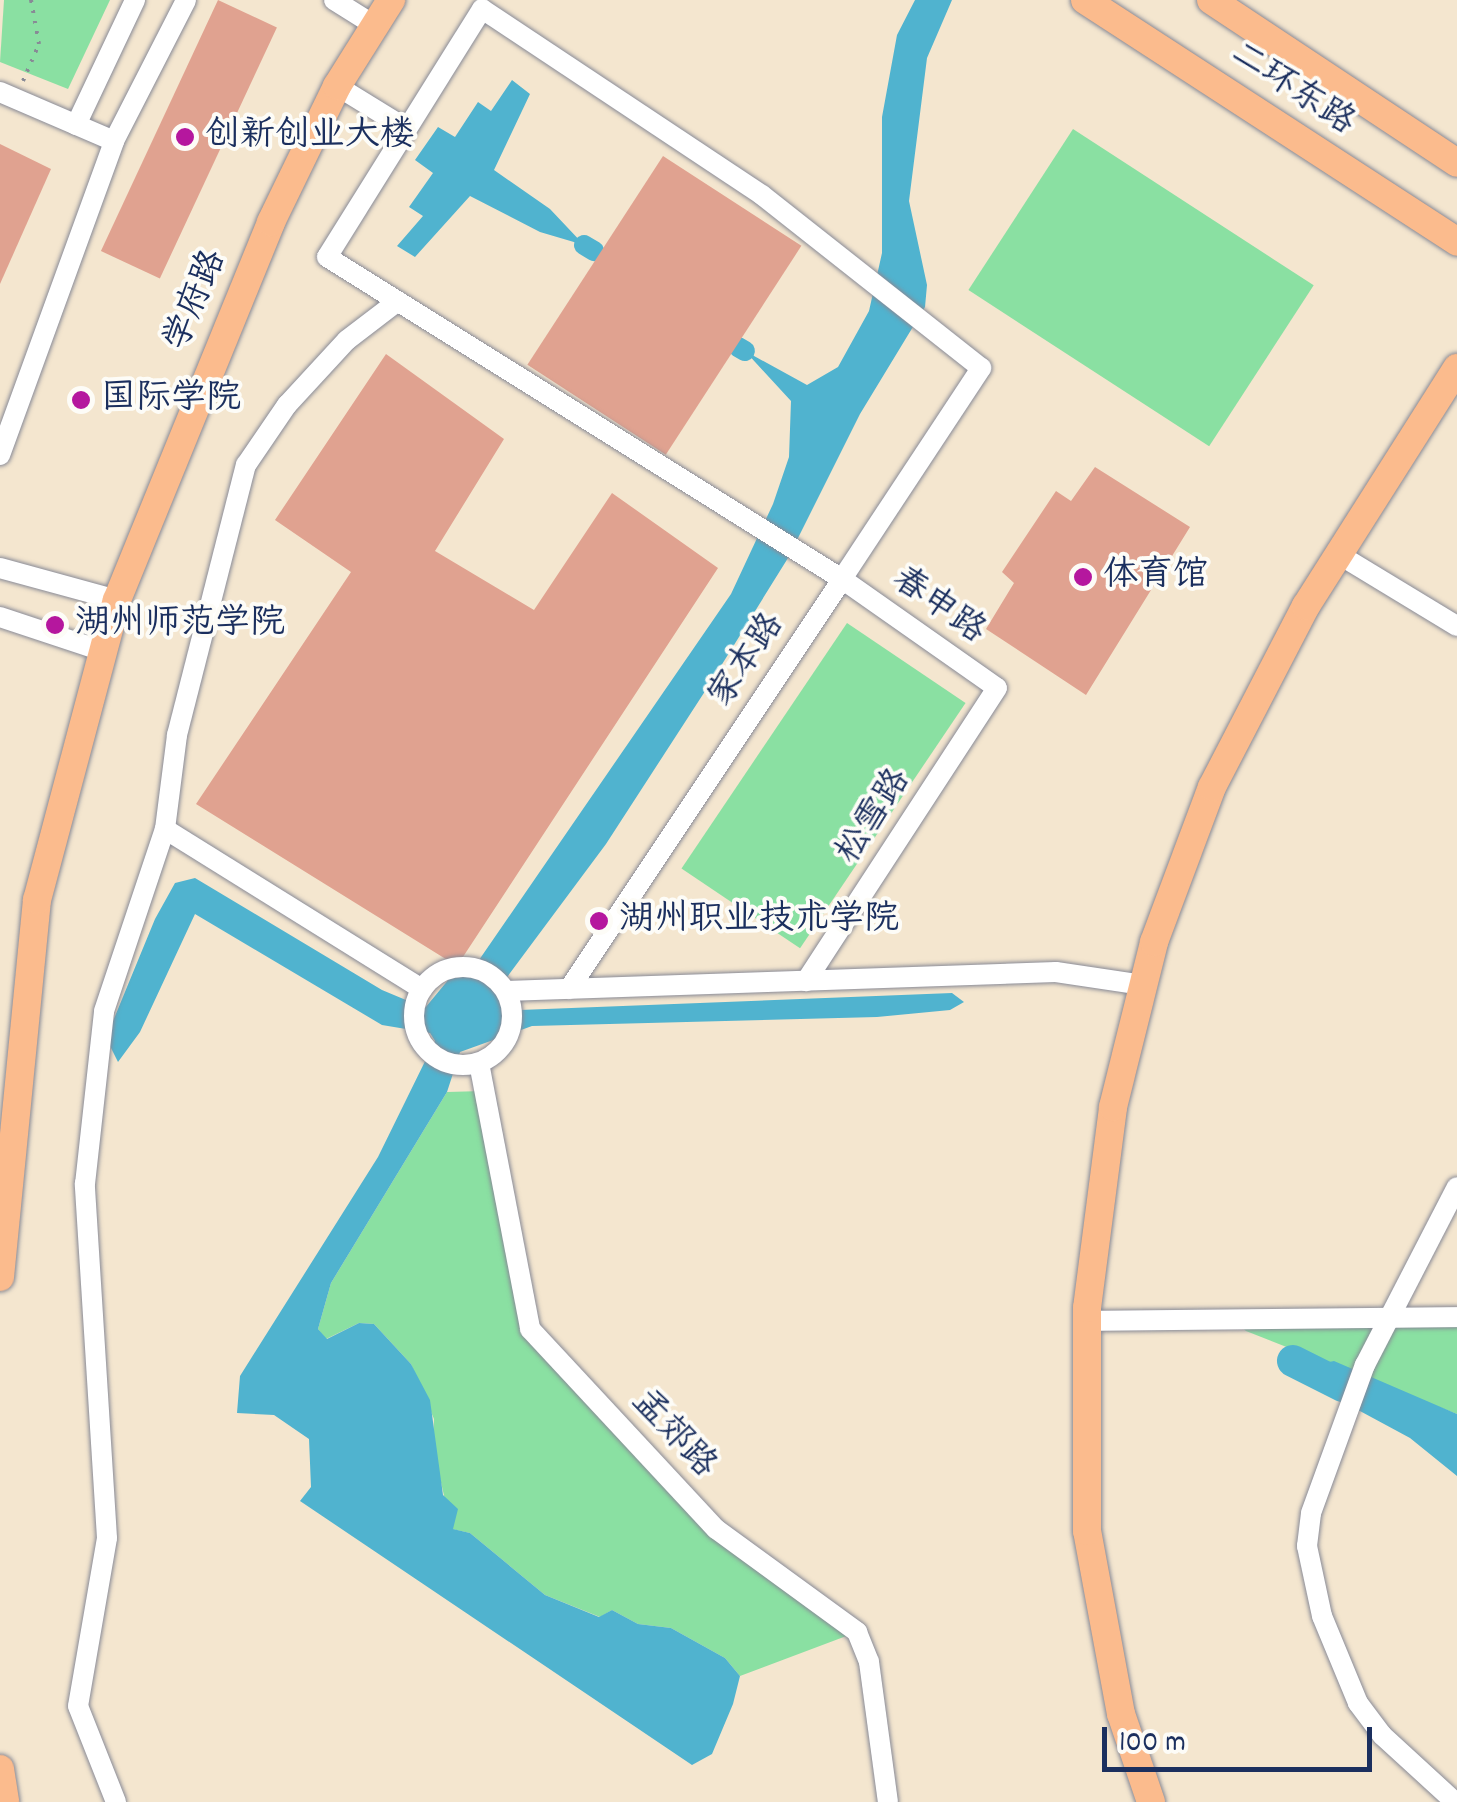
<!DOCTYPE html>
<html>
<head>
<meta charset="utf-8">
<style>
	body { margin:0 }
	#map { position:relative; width:1457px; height:1802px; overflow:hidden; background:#f4e6cf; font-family:Dekko,"LXGW WenKai TC",sans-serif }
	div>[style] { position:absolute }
	.green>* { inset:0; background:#8ae0a2; transform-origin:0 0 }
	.water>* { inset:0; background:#50b3cf }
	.canal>* { height:20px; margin:-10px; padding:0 10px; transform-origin:10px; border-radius:10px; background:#50b3cf }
	.river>* { height:32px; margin:-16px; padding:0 16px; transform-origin:16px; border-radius:16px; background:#50b3cf }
	.building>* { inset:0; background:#e0a290; transform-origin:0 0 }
	.path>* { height:4px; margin-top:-2px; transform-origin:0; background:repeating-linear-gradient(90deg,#888a96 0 2.5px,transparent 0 10.5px) }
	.roads { filter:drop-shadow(0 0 2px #888a96) drop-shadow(0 0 2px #888a96) }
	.minor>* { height:20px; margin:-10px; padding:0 10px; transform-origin:10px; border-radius:10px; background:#fff }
	.minor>.ring { margin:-10px; padding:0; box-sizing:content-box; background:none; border:20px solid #fff; border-radius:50% }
	.major>* { height:28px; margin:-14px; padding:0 14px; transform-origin:14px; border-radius:14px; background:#fbbb8d }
	.dots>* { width:28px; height:28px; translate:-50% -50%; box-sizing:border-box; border:5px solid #fdfcf7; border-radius:50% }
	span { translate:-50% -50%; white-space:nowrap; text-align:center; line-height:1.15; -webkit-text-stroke:8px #fdfcf7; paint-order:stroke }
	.street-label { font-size:35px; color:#1b2f5e }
	.poi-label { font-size:35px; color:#1b2f5e }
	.left { translate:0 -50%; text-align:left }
	.scale { position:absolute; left:1102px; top:1727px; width:270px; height:45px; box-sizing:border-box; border:5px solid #1b2f5e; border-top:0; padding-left:12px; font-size:30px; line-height:35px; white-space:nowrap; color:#1b2f5e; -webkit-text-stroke:8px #fdfcf7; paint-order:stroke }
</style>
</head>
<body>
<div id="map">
	<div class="green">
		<div style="clip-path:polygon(4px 0,110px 0,68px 89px,0 62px)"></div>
		<div style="left:1073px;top:129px;width:287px;height:192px;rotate:33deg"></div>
		<div style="left:847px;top:623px;width:143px;height:296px;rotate:34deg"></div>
		<div style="clip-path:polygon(483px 1091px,530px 1329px,716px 1529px,857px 1632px,740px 1676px,725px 1658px,671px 1628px,638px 1624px,612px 1610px,600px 1617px,545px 1595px,470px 1533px,452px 1529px,433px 1449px,434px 1419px,411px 1364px,374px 1324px,359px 1323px,326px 1339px,318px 1329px,331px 1283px,447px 1092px)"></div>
		<div style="clip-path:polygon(1457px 1317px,1457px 1414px,1246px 1331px,1232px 1319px)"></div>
	</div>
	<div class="water">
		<div style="clip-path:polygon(915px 0,952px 0,927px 58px,909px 201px,927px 285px,925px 307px,860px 414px,788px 558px,711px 682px,606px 844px,496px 992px,502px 1006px,520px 1010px,952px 993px,964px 1002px,950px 1010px,877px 1017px,532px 1026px,460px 1052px,447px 1092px,331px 1283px,318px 1329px,327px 1339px,359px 1323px,374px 1324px,411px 1364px,430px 1400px,443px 1495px,458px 1509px,453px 1529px,470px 1533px,545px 1595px,599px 1617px,612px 1610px,638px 1624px,671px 1628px,725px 1658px,740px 1676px,733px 1704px,712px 1754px,692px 1765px,300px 1501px,311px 1487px,309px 1439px,274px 1415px,237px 1413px,240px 1376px,378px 1157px,435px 1041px,430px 1033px,382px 1025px,195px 914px,140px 1032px,118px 1062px,106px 1038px,155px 919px,175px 883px,195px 878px,382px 990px,425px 1008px,449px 979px,468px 976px,731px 594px,773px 504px,789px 457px,791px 401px,745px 351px,807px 385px,838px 367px,869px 311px,882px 253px,882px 117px,897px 35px)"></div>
		<div style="clip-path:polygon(512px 80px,530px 94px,494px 170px,550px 209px,584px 245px,540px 232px,470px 196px,415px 257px,397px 246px,423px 216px,409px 207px,433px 173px,415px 160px,438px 127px,455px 137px,478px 102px,491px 111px)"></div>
		<div style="clip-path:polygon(1334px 1361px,1457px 1414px,1457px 1476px,1410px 1438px,1321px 1390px,1305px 1367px)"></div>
	</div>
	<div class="canal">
		<div style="left:584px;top:245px;width:12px;rotate:31deg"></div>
		<div style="left:738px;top:347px;width:8px;rotate:30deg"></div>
	</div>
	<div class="river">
		<div style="left:1293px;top:1361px;width:56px;rotate:26.6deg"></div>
	</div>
	<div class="building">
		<div style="left:218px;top:0;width:65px;height:277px;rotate:25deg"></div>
		<div style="clip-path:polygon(0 144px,51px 169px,0 284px)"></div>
		<div style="left:663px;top:156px;width:165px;height:249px;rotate:33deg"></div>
		<div style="clip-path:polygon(386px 354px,504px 439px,435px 551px,534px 610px,612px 493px,718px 568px,457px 966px,196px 804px,351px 572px,275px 520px)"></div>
		<div style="clip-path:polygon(1095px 467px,1190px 527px,1086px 695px,986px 629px,1014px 583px,1002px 572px,1056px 491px,1071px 501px)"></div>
	</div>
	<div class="path">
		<div style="left:23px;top:81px;width:40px;rotate:-66.6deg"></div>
		<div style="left:39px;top:44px;width:45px;rotate:-100.3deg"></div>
	</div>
	<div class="roads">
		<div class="minor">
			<div style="left:334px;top:0;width:47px;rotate:32deg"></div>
			<div style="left:337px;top:86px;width:82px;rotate:31.6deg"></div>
			<div style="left:0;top:92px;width:124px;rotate:23.3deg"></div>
			<div style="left:76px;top:125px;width:138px;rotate:-64.7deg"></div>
			<div style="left:0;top:455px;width:334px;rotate:-70deg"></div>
			<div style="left:114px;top:141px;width:158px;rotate:-62.9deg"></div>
			<div style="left:1338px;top:554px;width:139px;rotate:31.2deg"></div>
			<div style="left:0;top:568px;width:121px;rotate:15.3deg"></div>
			<div style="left:0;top:617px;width:108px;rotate:18.3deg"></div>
			<div style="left:165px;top:829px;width:303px;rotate:31.9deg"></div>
			<div class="ring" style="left:414px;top:967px;width:78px;height:78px"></div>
			<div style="left:569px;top:989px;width:493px;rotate:-56.3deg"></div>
			<div style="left:842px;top:579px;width:253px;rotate:-56.6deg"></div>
			<div style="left:981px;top:368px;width:279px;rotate:-141.7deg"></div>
			<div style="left:762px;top:195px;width:336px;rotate:-146.4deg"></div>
			<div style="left:482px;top:9px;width:292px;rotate:122deg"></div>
			<div style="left:327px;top:257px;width:607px;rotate:32.02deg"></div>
			<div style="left:842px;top:579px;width:189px;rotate:35.1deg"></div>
			<div style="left:997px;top:688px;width:350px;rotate:123.1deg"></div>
			<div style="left:506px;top:991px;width:550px;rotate:-1.98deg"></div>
			<div style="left:1056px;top:972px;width:88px;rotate:8.5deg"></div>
			<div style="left:479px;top:1063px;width:271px;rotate:79.1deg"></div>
			<div style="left:530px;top:1329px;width:273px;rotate:47.1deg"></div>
			<div style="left:716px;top:1529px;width:175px;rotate:36.1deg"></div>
			<div style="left:857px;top:1632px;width:32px;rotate:68deg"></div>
			<div style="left:869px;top:1662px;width:141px;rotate:82.3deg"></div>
			<div style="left:1087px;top:1321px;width:370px;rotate:-0.6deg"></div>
			<div style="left:116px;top:1802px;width:103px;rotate:-111.6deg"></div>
			<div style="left:78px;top:1706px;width:170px;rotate:-80.2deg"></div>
			<div style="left:107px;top:1538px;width:355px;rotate:-93.6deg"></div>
			<div style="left:85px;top:1184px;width:174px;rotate:-83.7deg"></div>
			<div style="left:104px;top:1011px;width:192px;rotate:-71.5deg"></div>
			<div style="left:165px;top:829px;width:95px;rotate:-82.7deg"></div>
			<div style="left:177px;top:735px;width:279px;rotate:-75.7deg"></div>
			<div style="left:246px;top:465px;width:73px;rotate:-55.7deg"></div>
			<div style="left:287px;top:405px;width:88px;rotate:-47.3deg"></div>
			<div style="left:347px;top:340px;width:64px;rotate:-37.4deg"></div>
			<div style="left:1455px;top:1802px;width:99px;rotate:-137.5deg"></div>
			<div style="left:1382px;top:1735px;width:40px;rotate:-127deg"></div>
			<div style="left:1358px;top:1703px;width:94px;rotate:-112.5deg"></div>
			<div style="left:1322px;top:1616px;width:72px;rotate:-102.1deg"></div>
			<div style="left:1307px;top:1546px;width:33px;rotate:-83deg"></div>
			<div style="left:1311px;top:1513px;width:158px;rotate:-70deg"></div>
			<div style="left:1365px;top:1365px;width:200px;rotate:-62.7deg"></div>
		</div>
		<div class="major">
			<div style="left:1085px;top:0;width:444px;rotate:33deg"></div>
			<div style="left:1211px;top:0;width:295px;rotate:33.5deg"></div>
			<div style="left:0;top:1277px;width:379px;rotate:-84.4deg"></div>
			<div style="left:37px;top:900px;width:310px;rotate:-75.1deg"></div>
			<div style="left:117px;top:600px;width:408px;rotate:-67.8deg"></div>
			<div style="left:271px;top:222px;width:151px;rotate:-64.1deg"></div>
			<div style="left:337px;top:86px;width:102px;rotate:-57.9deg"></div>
			<div style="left:0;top:1769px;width:33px;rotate:81deg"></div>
			<div style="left:1151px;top:1802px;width:93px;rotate:-108.8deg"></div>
			<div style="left:1121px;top:1714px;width:186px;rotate:-100.5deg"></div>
			<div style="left:1087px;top:1531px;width:223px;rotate:-90deg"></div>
			<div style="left:1087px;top:1308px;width:203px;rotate:-82.6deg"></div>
			<div style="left:1113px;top:1107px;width:170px;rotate:-76deg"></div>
			<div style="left:1154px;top:942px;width:165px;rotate:-69.5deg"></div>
			<div style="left:1212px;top:787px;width:204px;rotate:-62.6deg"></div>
			<div style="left:1306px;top:606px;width:282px;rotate:-57.6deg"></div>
		</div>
	</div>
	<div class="dots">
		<div style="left:185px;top:137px;background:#b5179e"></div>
		<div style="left:81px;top:400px;background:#b5179e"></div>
		<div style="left:1083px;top:577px;background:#b5179e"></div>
		<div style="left:55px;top:625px;background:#b5179e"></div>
		<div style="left:599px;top:921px;background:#b5179e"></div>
	</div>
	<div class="street-label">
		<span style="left:1292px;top:90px;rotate:33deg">二环东路</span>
		<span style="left:197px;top:301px;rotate:-67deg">学府路</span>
		<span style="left:938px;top:607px;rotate:35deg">春申路</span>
		<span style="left:748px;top:661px;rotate:-56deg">家本路</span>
		<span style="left:875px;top:817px;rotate:-57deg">松雪路</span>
		<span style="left:673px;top:1435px;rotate:47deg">孟郊路</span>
	</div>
	<div class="poi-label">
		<span class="left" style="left:205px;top:137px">创新创业大楼</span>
		<span class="left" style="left:101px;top:400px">国际学院</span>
		<span class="left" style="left:1103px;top:577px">体育馆</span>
		<span class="left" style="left:75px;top:625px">湖州师范学院</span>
		<span class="left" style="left:619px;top:921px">湖州职业技术学院</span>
	</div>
	<div class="scale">100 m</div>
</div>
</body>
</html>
